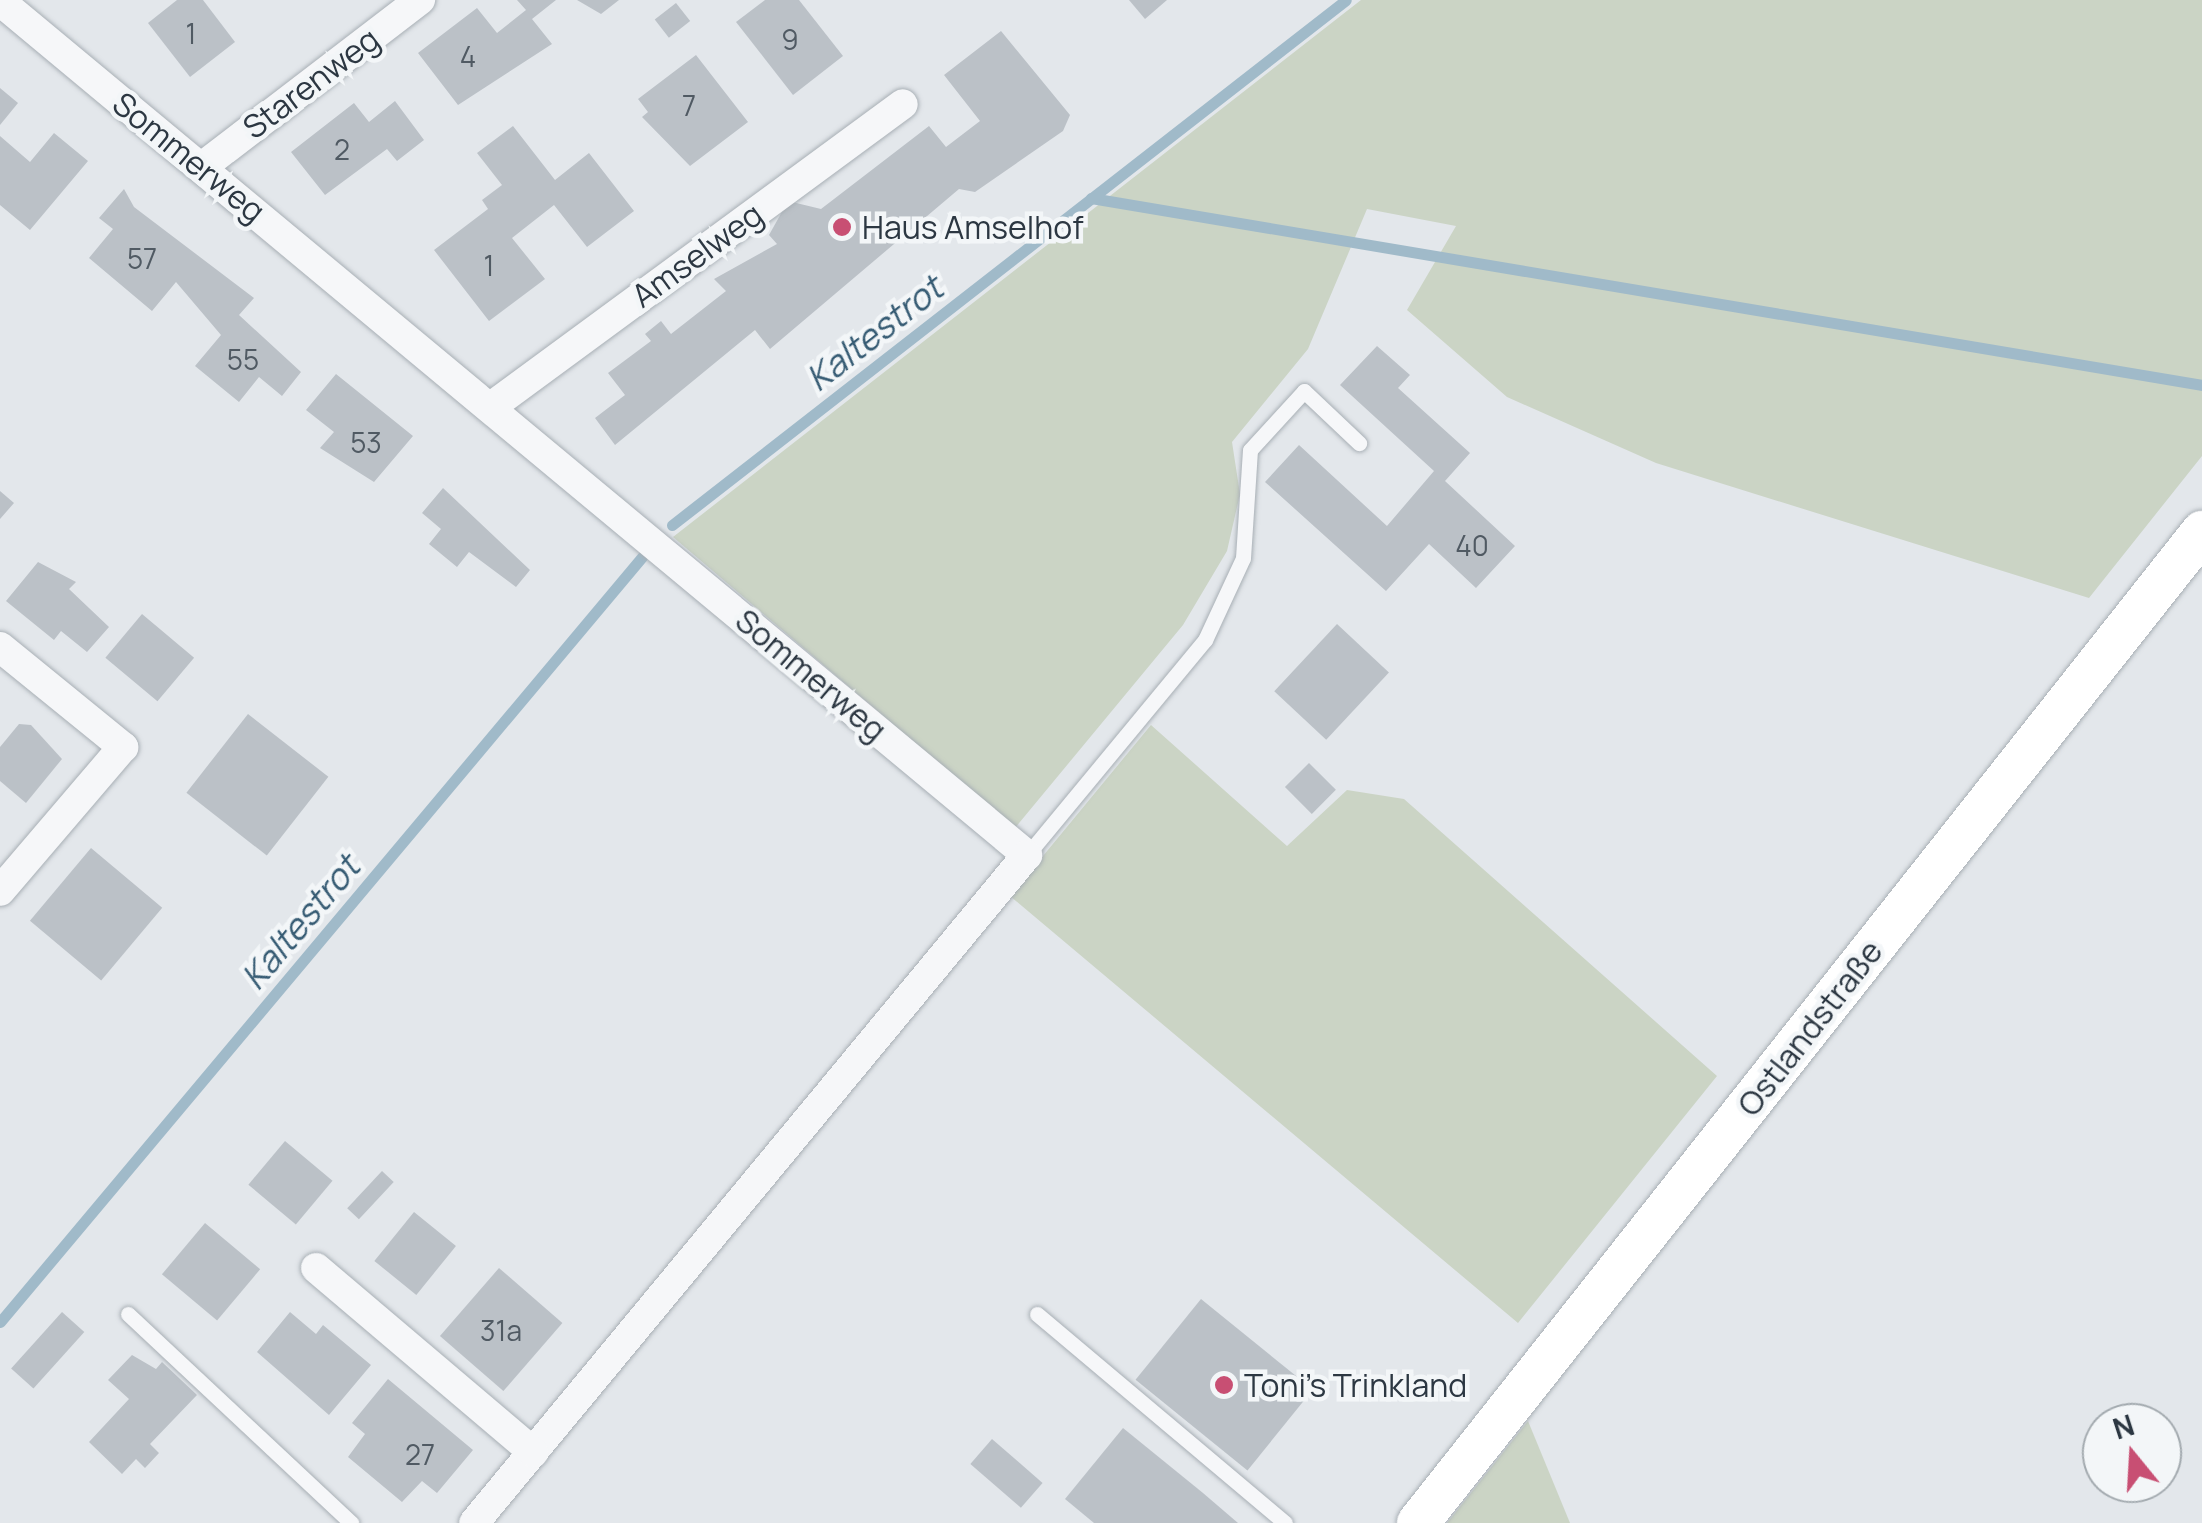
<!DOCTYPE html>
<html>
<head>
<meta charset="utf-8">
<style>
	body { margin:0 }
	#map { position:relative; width:2202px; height:1523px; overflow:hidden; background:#e3e7eb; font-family:Manrope,sans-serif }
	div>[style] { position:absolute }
	.green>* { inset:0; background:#cbd4c5 }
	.stream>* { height:11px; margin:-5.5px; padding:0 5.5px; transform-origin:5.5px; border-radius:5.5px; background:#a0bac9 }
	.building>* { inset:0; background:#bbc1c7; transform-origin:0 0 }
	.roads { filter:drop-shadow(0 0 2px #a8afb5) drop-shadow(0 0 2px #a8afb5) }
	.service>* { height:15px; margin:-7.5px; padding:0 7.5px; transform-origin:7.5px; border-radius:7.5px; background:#f6f7f9 }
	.minor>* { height:30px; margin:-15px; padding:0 15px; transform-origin:15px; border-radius:15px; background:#f6f7f9 }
	.secondary>* { height:42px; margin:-21px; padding:0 21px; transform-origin:21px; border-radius:21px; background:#fff }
	.dots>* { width:28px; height:28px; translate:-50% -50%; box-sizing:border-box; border:5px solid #f3f6f8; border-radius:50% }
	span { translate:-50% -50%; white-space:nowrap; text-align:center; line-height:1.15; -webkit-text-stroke:9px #f3f6f8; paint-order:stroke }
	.number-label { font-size:28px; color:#505a63 }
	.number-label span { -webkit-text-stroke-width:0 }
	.street-label { font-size:32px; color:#2c3742 }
	.poi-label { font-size:32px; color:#2c3742 }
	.left { translate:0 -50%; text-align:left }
	.water-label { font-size:35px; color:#375c74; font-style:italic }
	.north { position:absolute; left:2082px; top:1403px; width:100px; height:100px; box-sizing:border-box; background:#f3f6f8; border:2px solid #a3aaaf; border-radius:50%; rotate:342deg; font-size:28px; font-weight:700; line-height:40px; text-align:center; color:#2c3742 }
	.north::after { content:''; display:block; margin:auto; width:35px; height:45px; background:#c84f73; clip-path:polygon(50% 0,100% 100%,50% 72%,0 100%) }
</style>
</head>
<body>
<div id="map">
	<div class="green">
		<div style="clip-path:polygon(1361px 0,2202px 0,2202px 456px,2089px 598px,1656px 463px,1507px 397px,1407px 310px,1456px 226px,1367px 209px,1308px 349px,1232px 442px,1240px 494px,1227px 551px,1183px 625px,1015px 828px,673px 537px)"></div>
		<div style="clip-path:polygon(1151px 725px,1287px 846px,1347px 790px,1404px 799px,1717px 1076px,1518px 1323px,1010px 896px)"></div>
		<div style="clip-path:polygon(1528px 1421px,1570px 1523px,1447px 1523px)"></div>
	</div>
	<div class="stream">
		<div style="left:1091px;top:198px;width:1127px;rotate:9.55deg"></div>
		<div style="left:672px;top:525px;width:854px;rotate:-37.92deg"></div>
		<div style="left:0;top:1322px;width:999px;rotate:-50deg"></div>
	</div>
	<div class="building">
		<div style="clip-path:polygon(177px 0,203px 0,235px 42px,190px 77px,148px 23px)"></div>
		<div style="clip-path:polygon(517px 0,556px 0,532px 19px,552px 44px,458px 105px,418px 53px,477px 8px,497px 33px,526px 10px)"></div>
		<div style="clip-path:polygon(577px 0,619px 0,601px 14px)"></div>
		<div style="clip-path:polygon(765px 0,799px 0,843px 56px,793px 95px,736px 22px)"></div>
		<div style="clip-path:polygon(1129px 0,1167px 0,1145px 19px)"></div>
		<div style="left:676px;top:3px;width:23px;height:27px;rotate:52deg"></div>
		<div style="clip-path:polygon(1001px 31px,1070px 115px,1063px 131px,975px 192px,959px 189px,770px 349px,755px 330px,615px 445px,595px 418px,625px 395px,608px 373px,651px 341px,645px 334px,661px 321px,671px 334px,726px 291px,714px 279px,777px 244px,769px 235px,788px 201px,821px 209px,929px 126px,946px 147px,980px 121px,944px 75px)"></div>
		<div style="clip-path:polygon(696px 55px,748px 122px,690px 166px,642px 117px,648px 112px,638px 99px)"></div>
		<div style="clip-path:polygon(0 88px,18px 103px,0 125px)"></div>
		<div style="clip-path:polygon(395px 101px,424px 140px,397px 161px,387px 149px,325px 195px,291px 152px,354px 103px,369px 122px)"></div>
		<div style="clip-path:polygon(513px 126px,555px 180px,589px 153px,634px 211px,587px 247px,554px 205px,512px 238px,545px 279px,489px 321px,434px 250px,488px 209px,482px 200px,502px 185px,477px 153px)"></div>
		<div style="clip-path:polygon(54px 133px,88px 161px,30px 230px,0 205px,0 136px,30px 162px)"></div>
		<div style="clip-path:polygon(124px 189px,134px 207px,254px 298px,239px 315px,301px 372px,282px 396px,259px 377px,239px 402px,195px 366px,221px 335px,176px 282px,152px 311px,89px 258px,113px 229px,99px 218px)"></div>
		<div style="clip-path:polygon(1377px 346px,1410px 375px,1398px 388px,1470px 453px,1445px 481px,1515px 546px,1476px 588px,1429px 544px,1386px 591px,1265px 482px,1299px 445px,1387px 526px,1434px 471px,1340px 385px)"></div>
		<div style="clip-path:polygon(336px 374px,413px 436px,374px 482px,320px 448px,334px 432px,306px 410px)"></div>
		<div style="clip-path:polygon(443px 488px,530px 570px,516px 587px,469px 552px,457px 567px,429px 544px,441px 529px,422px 513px)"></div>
		<div style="clip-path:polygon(0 491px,14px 503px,0 519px)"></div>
		<div style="clip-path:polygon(38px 562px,76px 582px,69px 589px,109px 627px,87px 652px,61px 631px,54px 640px,6px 601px)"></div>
		<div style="left:142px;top:614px;width:68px;height:57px;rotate:40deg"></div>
		<div style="left:1337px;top:624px;width:71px;height:92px;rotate:43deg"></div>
		<div style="left:248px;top:714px;width:102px;height:100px;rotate:38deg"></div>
		<div style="clip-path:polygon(19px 724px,31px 725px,62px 759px,26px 803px,0 781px,0 747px)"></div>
		<div style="left:1309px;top:763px;width:38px;height:34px;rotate:45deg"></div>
		<div style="left:91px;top:848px;width:93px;height:95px;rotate:40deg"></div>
		<div style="left:285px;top:1141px;width:62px;height:57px;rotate:40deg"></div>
		<div style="left:382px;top:1171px;width:16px;height:51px;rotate:43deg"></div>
		<div style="left:414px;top:1212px;width:54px;height:63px;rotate:39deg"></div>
		<div style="left:205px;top:1223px;width:72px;height:67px;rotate:40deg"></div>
		<div style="left:499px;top:1268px;width:84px;height:90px;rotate:41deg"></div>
		<div style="left:1201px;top:1299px;width:144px;height:104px;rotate:39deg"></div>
		<div style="left:62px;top:1312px;width:30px;height:76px;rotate:42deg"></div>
		<div style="clip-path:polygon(290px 1312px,316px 1334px,323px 1325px,371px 1365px,329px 1415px,257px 1352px)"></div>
		<div style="clip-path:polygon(132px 1355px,156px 1369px,162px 1362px,197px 1395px,150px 1444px,159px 1453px,145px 1468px,136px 1459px,122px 1474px,89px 1442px,129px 1399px,108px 1380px)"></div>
		<div style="clip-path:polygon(388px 1379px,473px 1450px,437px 1493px,422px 1481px,402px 1502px,348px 1457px,365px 1434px,352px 1423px)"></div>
		<div style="clip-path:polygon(1123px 1428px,1203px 1493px,1238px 1523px,1094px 1523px,1065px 1499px)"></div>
		<div style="left:992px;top:1439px;width:67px;height:33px;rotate:41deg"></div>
	</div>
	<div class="roads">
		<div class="service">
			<div style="left:1027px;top:855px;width:279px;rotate:-50.4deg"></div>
			<div style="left:1205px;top:640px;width:90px;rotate:-65.1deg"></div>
			<div style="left:1243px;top:558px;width:108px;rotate:-86.3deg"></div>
			<div style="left:1250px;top:450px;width:80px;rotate:-47.5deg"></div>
			<div style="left:1304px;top:391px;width:76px;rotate:43.4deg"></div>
			<div style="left:128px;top:1314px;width:306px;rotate:43.1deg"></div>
			<div style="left:1037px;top:1314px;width:324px;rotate:40.1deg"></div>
		</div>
		<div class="minor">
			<div style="left:0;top:1px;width:1336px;rotate:39.75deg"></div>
			<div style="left:1027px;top:855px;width:867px;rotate:129.62deg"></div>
			<div style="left:202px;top:167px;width:275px;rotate:-37.5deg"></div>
			<div style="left:491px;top:407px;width:511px;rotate:-36.33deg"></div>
			<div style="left:0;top:647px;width:159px;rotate:39.1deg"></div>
			<div style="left:123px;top:747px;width:189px;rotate:130.5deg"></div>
			<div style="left:316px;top:1268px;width:285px;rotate:40.3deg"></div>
		</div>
		<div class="secondary">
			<div style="left:1418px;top:1523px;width:1264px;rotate:-51.65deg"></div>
		</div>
	</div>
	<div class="dots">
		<div style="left:842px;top:227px;background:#c84f73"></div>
		<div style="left:1224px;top:1385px;background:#c84f73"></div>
	</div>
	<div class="number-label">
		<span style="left:191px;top:33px">1</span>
		<span style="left:790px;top:39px">9</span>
		<span style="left:468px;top:56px">4</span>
		<span style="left:689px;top:105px">7</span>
		<span style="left:342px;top:149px">2</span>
		<span style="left:142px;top:258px">57</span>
		<span style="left:489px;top:265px">1</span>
		<span style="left:243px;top:359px">55</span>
		<span style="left:366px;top:442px">53</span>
		<span style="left:1472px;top:545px">40</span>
		<span style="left:501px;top:1330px">31a</span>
		<span style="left:420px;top:1454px">27</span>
	</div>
	<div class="street-label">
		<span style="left:311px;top:83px;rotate:-37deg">Starenweg</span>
		<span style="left:189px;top:157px;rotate:39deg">Sommerweg</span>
		<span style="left:697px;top:255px;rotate:-36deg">Amselweg</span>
		<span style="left:811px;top:675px;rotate:40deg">Sommerweg</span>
		<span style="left:1810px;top:1028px;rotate:-52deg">Ostlandstraße</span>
	</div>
	<div class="poi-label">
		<span class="left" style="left:862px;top:227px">Haus Amselhof</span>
		<span class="left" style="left:1244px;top:1385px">Toni's Trinkland</span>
	</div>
	<div class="water-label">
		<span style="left:874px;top:333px;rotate:-38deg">Kaltestrot</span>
		<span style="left:300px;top:922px;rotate:-50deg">Kaltestrot</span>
	</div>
	<div class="north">N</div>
</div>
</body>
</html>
